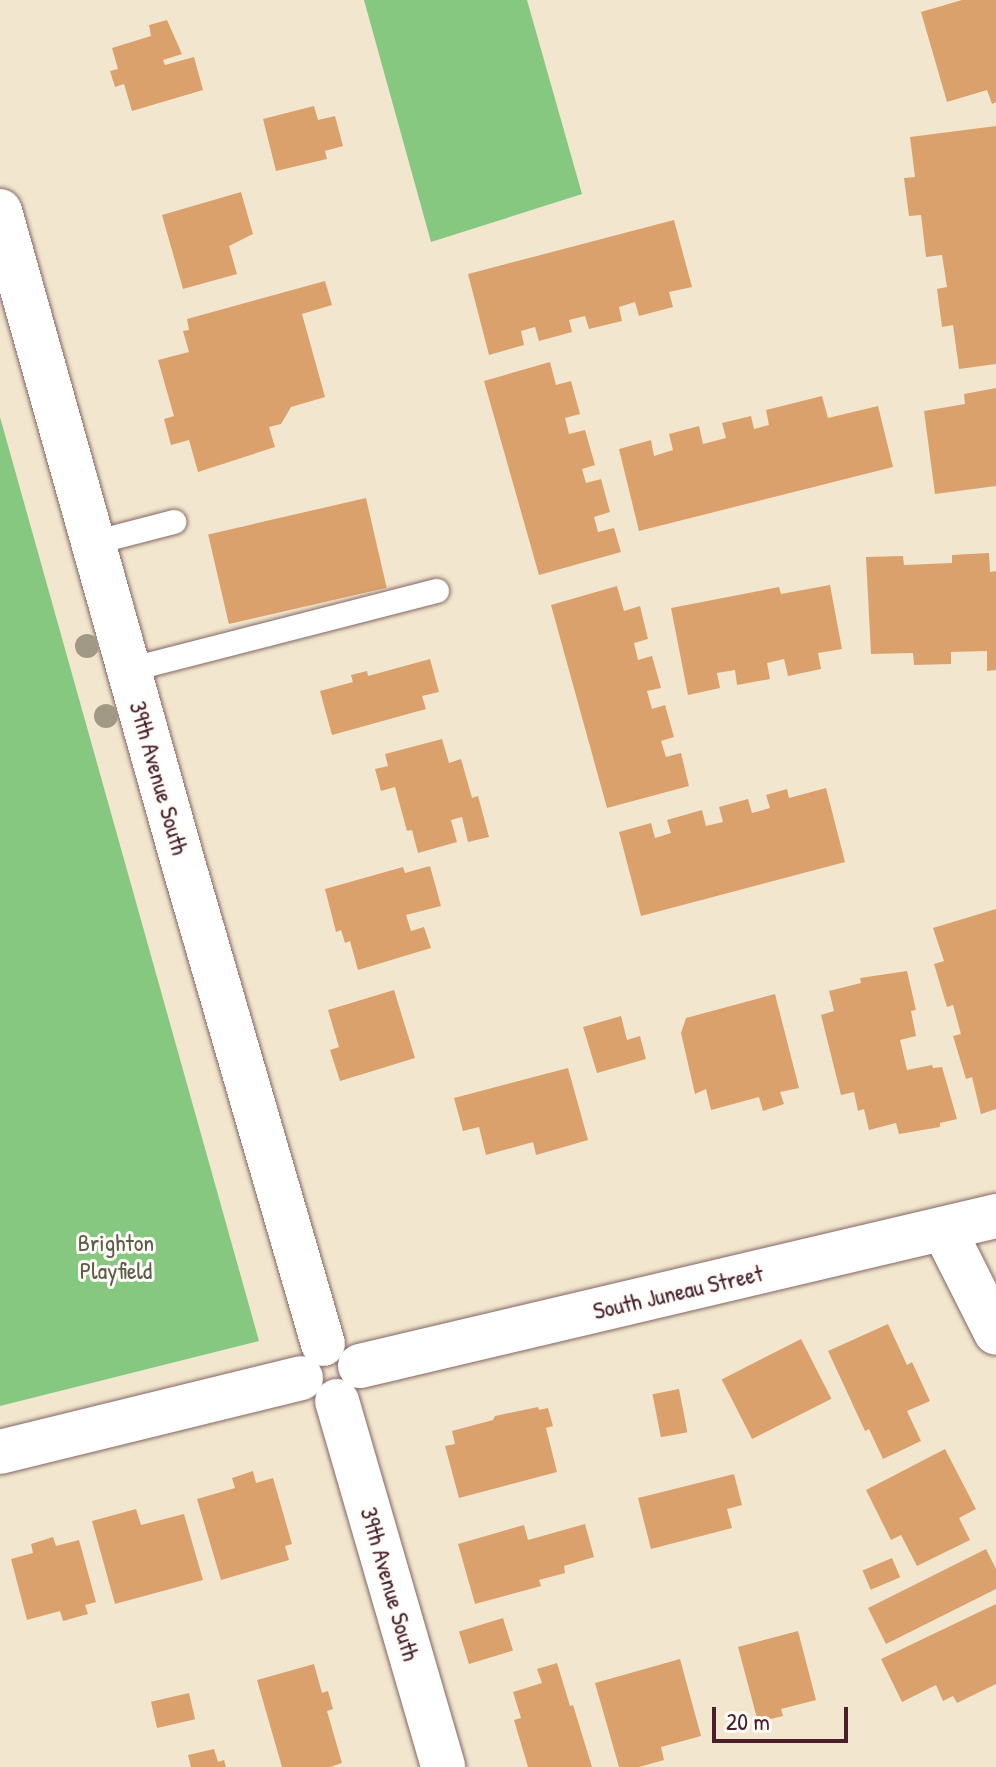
<!DOCTYPE html>
<html>
<head>
<meta charset="utf-8">
<style>
	body { margin:0 }
	#map { position:relative; width:996px; height:1767px; overflow:hidden; background:#f2e7ce; font-family:"Patrick Hand",sans-serif }
	div>[style] { position:absolute }
	.green>* { inset:0; background:#86c880 }
	.building>* { inset:0; background:#dba16c; transform-origin:0 0 }
	.roads { filter:drop-shadow(0 0 2px #856564) drop-shadow(0 0 2px #856564) }
	.service>* { height:24px; margin:-12px; padding:0 12px; transform-origin:12px; border-radius:12px; background:#fff }
	.minor>* { height:44px; margin:-22px; padding:0 22px; transform-origin:22px; border-radius:22px; background:#fff }
	.trees>* { width:24px; height:24px; margin:-12px; border-radius:50%; background:#a19985 }
	span { translate:-50% -50%; white-space:nowrap; text-align:center; line-height:1.15; -webkit-text-stroke:6px #fdfcf7; paint-order:stroke }
	.street-label { font-size:24px; color:#4a1f2b }
	.park-label { font-size:24px; color:#5f5a49 }
	.scale { position:absolute; left:712px; top:1707px; width:136px; height:36px; box-sizing:border-box; border:4px solid #4a1f2b; border-top:0; padding-left:10px; font-size:24px; line-height:28px; white-space:nowrap; color:#4a1f2b; -webkit-text-stroke:6px #fdfcf7; paint-order:stroke }
</style>
</head>
<body>
<div id="map">
	<div class="green">
		<div style="clip-path:polygon(364px 0,527px 0,582px 194px,431px 242px)"></div>
		<div style="clip-path:polygon(0 417px,259px 1341px,0 1406px)"></div>
	</div>
	<div class="building">
		<div style="clip-path:polygon(962px 0,996px 0,996px 102px,992px 104px,987px 90px,947px 102px,921px 12px)"></div>
		<div style="clip-path:polygon(167px 20px,182px 54px,163px 60px,165px 65px,194px 57px,203px 90px,132px 111px,124px 84px,115px 87px,110px 71px,118px 69px,112px 48px,151px 36px,149px 25px)"></div>
		<div style="clip-path:polygon(314px 106px,318px 120px,335px 116px,343px 146px,325px 151px,327px 159px,276px 171px,263px 119px)"></div>
		<div style="clip-path:polygon(996px 126px,996px 364px,959px 369px,953px 325px,942px 327px,937px 289px,947px 287px,942px 255px,926px 257px,921px 215px,909px 216px,904px 178px,915px 177px,910px 137px)"></div>
		<div style="clip-path:polygon(241px 192px,253px 234px,229px 246px,237px 274px,183px 289px,162px 215px)"></div>
		<div style="clip-path:polygon(674px 220px,692px 287px,669px 292px,673px 307px,639px 316px,635px 302px,619px 307px,622px 321px,589px 329px,585px 316px,569px 320px,572px 332px,539px 341px,535px 327px,521px 331px,524px 345px,489px 355px,468px 274px)"></div>
		<div style="clip-path:polygon(325px 281px,332px 305px,302px 314px,325px 397px,291px 407px,281px 424px,269px 427px,275px 447px,198px 472px,189px 440px,171px 445px,164px 419px,174px 416px,158px 360px,189px 352px,183px 331px,189px 330px,187px 319px)"></div>
		<div style="clip-path:polygon(550px 362px,556px 385px,571px 381px,580px 414px,565px 418px,569px 434px,585px 430px,595px 465px,582px 469px,586px 483px,601px 479px,610px 512px,594px 517px,598px 532px,614px 528px,621px 552px,539px 575px,484px 381px)"></div>
		<div style="clip-path:polygon(996px 388px,996px 486px,935px 494px,924px 411px,965px 404px,964px 394px)"></div>
		<div style="clip-path:polygon(822px 396px,828px 418px,878px 406px,893px 467px,639px 531px,619px 449px,651px 440px,654px 456px,673px 450px,669px 434px,699px 426px,703px 444px,726px 438px,722px 423px,751px 416px,754px 429px,769px 425px,766px 410px)"></div>
		<div style="left:366px;top:498px;width:92px;height:162px;rotate:77deg"></div>
		<div style="clip-path:polygon(989px 553px,990px 572px,996px 571px,996px 670px,987px 671px,987px 651px,951px 652px,951px 664px,914px 665px,913px 653px,871px 654px,866px 557px,903px 556px,904px 565px,952px 563px,952px 555px)"></div>
		<div style="clip-path:polygon(830px 585px,842px 649px,818px 653px,821px 669px,788px 676px,784px 659px,767px 663px,770px 679px,737px 685px,735px 670px,717px 673px,720px 688px,688px 695px,671px 608px,779px 587px,781px 594px)"></div>
		<div style="clip-path:polygon(617px 586px,624px 611px,640px 606px,648px 639px,634px 643px,638px 660px,652px 656px,661px 688px,647px 691px,652px 709px,665px 705px,674px 737px,661px 741px,666px 757px,681px 753px,689px 786px,607px 808px,551px 605px)"></div>
		<div style="clip-path:polygon(430px 659px,439px 692px,422px 696px,426px 709px,332px 735px,320px 691px,353px 682px,351px 675px,367px 671px,368px 676px)"></div>
		<div style="clip-path:polygon(442px 739px,449px 763px,461px 759px,472px 798px,478px 796px,489px 837px,468px 842px,462px 817px,451px 820px,457px 842px,418px 853px,412px 830px,407px 831px,395px 787px,381px 791px,375px 769px,388px 766px,385px 754px)"></div>
		<div style="clip-path:polygon(826px 788px,845px 862px,641px 916px,619px 832px,651px 823px,655px 838px,671px 833px,667px 820px,702px 810px,706px 826px,723px 822px,719px 807px,748px 799px,752px 813px,770px 808px,766px 795px,787px 789px,789px 798px)"></div>
		<div style="clip-path:polygon(430px 866px,441px 906px,406px 915px,411px 931px,424px 927px,431px 948px,358px 970px,350px 941px,345px 943px,341px 930px,336px 932px,325px 889px,403px 867px,405px 873px)"></div>
		<div style="clip-path:polygon(996px 909px,996px 1109px,981px 1114px,972px 1077px,966px 1079px,953px 1036px,961px 1034px,953px 1005px,947px 1007px,934px 964px,944px 961px,933px 928px)"></div>
		<div style="clip-path:polygon(907px 971px,916px 1010px,911px 1011px,916px 1036px,900px 1040px,907px 1070px,932px 1065px,933px 1068px,942px 1067px,957px 1119px,940px 1123px,940px 1127px,899px 1134px,896px 1123px,869px 1130px,864px 1109px,858px 1111px,854px 1092px,841px 1095px,821px 1015px,834px 1011px,829px 991px,861px 983px,860px 978px)"></div>
		<div style="clip-path:polygon(394px 990px,415px 1058px,340px 1081px,330px 1050px,339px 1047px,328px 1010px)"></div>
		<div style="clip-path:polygon(775px 994px,799px 1088px,780px 1092px,784px 1104px,763px 1111px,759px 1097px,711px 1110px,706px 1089px,695px 1094px,681px 1033px,686px 1018px)"></div>
		<div style="clip-path:polygon(621px 1016px,627px 1040px,640px 1036px,646px 1059px,597px 1073px,583px 1027px)"></div>
		<div style="clip-path:polygon(568px 1068px,588px 1140px,536px 1155px,533px 1142px,486px 1155px,479px 1127px,463px 1131px,454px 1098px)"></div>
		<div style="clip-path:polygon(888px 1324px,907px 1365px,912px 1362px,930px 1401px,907px 1411px,921px 1441px,883px 1459px,869px 1429px,865px 1431px,828px 1351px)"></div>
		<div style="left:801px;top:1339px;width:67px;height:89px;rotate:63deg"></div>
		<div style="left:679px;top:1389px;width:44px;height:27px;rotate:79deg"></div>
		<div style="clip-path:polygon(538px 1407px,539px 1410px,548px 1408px,553px 1426px,546px 1428px,557px 1472px,459px 1498px,445px 1446px,455px 1444px,452px 1431px,493px 1420px,495px 1416px)"></div>
		<div style="clip-path:polygon(945px 1449px,976px 1509px,959px 1518px,970px 1540px,917px 1566px,901px 1535px,891px 1540px,866px 1490px)"></div>
		<div style="clip-path:polygon(253px 1471px,256px 1483px,273px 1478px,292px 1544px,285px 1546px,289px 1560px,221px 1580px,197px 1499px,235px 1488px,232px 1478px)"></div>
		<div style="clip-path:polygon(734px 1474px,742px 1505px,727px 1509px,732px 1528px,651px 1549px,638px 1498px)"></div>
		<div style="clip-path:polygon(136px 1509px,141px 1525px,184px 1514px,203px 1580px,115px 1604px,92px 1521px)"></div>
		<div style="clip-path:polygon(585px 1524px,594px 1557px,564px 1566px,565px 1573px,539px 1580px,541px 1586px,475px 1604px,458px 1544px,524px 1525px,528px 1540px)"></div>
		<div style="clip-path:polygon(53px 1537px,56px 1546px,79px 1540px,96px 1602px,85px 1605px,88px 1614px,63px 1621px,60px 1611px,27px 1620px,11px 1559px,33px 1553px,31px 1544px)"></div>
		<div style="clip-path:polygon(986px 1549px,996px 1569px,996px 1589px,886px 1644px,868px 1608px)"></div>
		<div style="left:892px;top:1558px;width:21px;height:32px;rotate:67deg"></div>
		<div style="clip-path:polygon(996px 1604px,996px 1684px,957px 1703px,953px 1696px,943px 1701px,936px 1685px,902px 1702px,881px 1659px)"></div>
		<div style="left:503px;top:1618px;width:34px;height:46px;rotate:73deg"></div>
		<div style="clip-path:polygon(798px 1631px,816px 1700px,781px 1709px,783px 1716px,758px 1722px,738px 1647px)"></div>
		<div style="clip-path:polygon(680px 1659px,701px 1736px,661px 1747px,664px 1760px,639px 1767px,619px 1767px,595px 1683px)"></div>
		<div style="clip-path:polygon(557px 1663px,570px 1706px,573px 1705px,592px 1767px,528px 1767px,514px 1720px,521px 1718px,513px 1692px,542px 1683px,537px 1669px)"></div>
		<div style="clip-path:polygon(314px 1664px,322px 1693px,328px 1691px,333px 1709px,327px 1711px,342px 1763px,330px 1767px,282px 1767px,257px 1680px)"></div>
		<div style="left:189px;top:1693px;width:27px;height:39px;rotate:77deg"></div>
		<div style="clip-path:polygon(214px 1749px,218px 1762px,224px 1760px,226px 1767px,191px 1767px,188px 1755px)"></div>
	</div>
	<div class="roads">
		<div class="service">
			<div style="left:93px;top:543px;width:84px;rotate:-14.5deg"></div>
			<div style="left:129px;top:670px;width:318px;rotate:-14.4deg"></div>
		</div>
		<div class="minor">
			<div style="left:0;top:211px;width:673px;rotate:74.31deg"></div>
			<div style="left:182px;top:859px;width:505px;rotate:73.79deg"></div>
			<div style="left:944px;top:1230px;width:115px;rotate:63.2deg"></div>
			<div style="left:360px;top:1366px;width:653px;rotate:-13.27deg"></div>
			<div style="left:337px;top:1401px;width:381px;rotate:73.8deg"></div>
			<div style="left:0;top:1452px;width:310px;rotate:-13.8deg"></div>
		</div>
	</div>
	<div class="trees">
		<div style="left:87px;top:646px"></div>
		<div style="left:106px;top:716px"></div>
	</div>
	<div class="street-label">
		<span style="left:159px;top:778px;rotate:74deg">39th Avenue South</span>
		<span style="left:678px;top:1292px;rotate:-13deg">South Juneau Street</span>
		<span style="left:390px;top:1584px;rotate:74deg">39th Avenue South</span>
	</div>
	<div class="park-label">
		<span style="left:116px;top:1257px">Brighton<br>Playfield</span>
	</div>
	<div class="scale">20 m</div>
</div>
</body>
</html>
